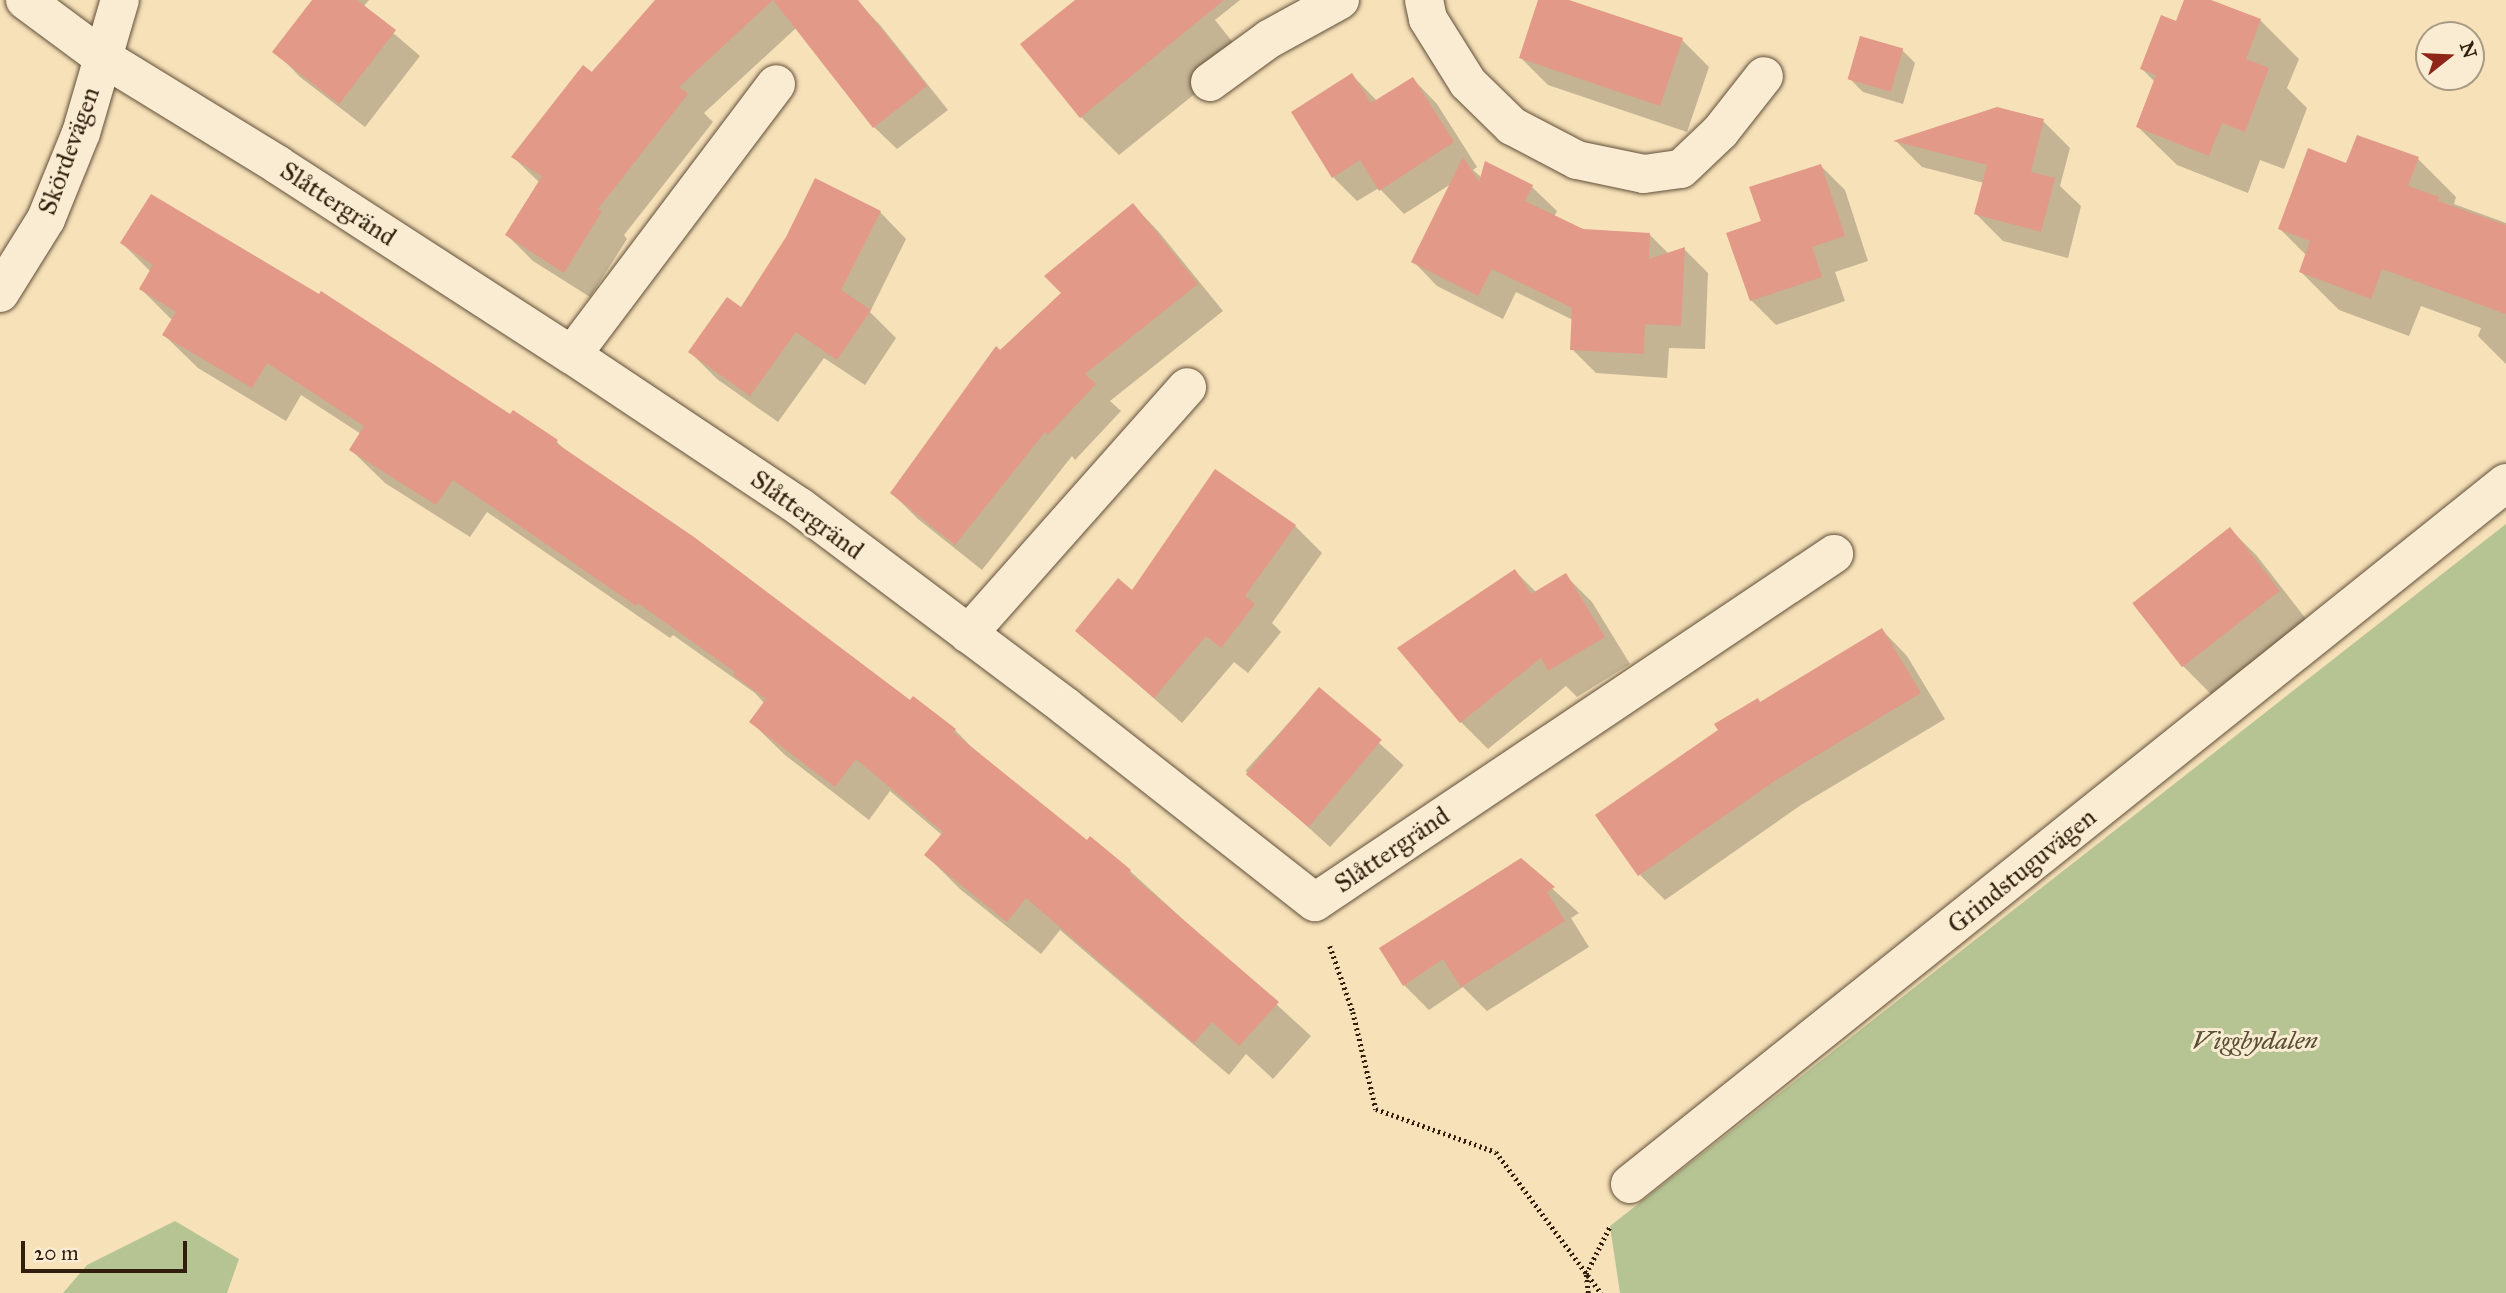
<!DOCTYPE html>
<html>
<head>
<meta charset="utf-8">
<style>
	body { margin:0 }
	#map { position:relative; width:2506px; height:1293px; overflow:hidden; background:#f6e1b9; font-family:"IM FELL Great Primer",serif }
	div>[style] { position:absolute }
	.green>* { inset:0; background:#b6c494 }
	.shadow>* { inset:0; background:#0003; transform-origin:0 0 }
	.building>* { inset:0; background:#e29988; transform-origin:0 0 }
	.path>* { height:4.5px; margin-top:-2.25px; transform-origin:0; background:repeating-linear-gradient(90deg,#311e0d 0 2px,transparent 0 5.5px) }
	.roads { filter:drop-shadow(0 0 2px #624f38) drop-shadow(0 0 2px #624f38) }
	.minor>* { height:38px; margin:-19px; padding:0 19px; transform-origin:19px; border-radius:19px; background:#f9ecd2 }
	span { translate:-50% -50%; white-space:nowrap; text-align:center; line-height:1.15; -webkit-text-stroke:6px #f9ecd2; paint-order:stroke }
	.street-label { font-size:26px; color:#311e0d }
	.park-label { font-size:26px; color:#595036; font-style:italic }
	.north { position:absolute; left:2415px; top:21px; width:70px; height:70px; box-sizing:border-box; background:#f9ecd2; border:2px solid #a99a83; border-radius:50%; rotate:72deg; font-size:19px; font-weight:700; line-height:28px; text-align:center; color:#311e0d }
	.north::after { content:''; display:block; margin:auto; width:24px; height:32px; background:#8f2418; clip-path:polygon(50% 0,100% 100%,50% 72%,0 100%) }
	.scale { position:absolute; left:21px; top:1241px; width:166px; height:32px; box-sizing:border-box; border:4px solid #311e0d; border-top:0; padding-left:9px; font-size:21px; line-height:24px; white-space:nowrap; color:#311e0d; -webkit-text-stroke:5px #f9ecd2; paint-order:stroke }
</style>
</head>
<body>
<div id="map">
	<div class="green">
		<div style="clip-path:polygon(2506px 524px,2506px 1293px,1620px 1293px,1610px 1226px)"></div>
		<div style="clip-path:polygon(175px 1221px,239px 1259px,227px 1293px,63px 1293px,87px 1265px)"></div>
	</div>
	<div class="shadow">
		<div style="clip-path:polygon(315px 0,369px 0,363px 7px,420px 56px,365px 127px,300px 77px,275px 51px)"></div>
		<div style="clip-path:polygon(658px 0,792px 0,808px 17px,704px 113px,713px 122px,624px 235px,627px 239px,590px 297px,533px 261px,507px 235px,540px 183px,513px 157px)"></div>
		<div style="clip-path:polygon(1077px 0,1240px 0,1215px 20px,1243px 55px,1119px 155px,1081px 117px)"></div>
		<div style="clip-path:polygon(1540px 0,1563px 0,1682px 40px,1709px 67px,1687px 132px,1548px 85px,1521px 58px)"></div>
		<div style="clip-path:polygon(2186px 0,2206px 0,2260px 20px,2299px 59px,2287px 88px,2307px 108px,2284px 169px,2260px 160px,2248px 193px,2177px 165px,2138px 127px,2155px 82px,2142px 69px,2177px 24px)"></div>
		<div style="clip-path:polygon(858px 2px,880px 25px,948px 110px,897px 149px,874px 127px)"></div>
		<div style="clip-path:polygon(1902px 50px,1915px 63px,1903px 104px,1863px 92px,1849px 78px)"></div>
		<div style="clip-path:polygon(1352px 75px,1377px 101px,1413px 79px,1437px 104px,1477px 167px,1473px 170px,1482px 178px,1486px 164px,1532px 187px,1557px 211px,1554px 217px,1582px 231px,1650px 235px,1669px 254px,1684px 249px,1708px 273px,1705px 349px,1669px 348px,1667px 378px,1596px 373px,1572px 349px,1573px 320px,1516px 292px,1503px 319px,1437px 286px,1413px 261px,1451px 184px,1404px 214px,1379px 188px,1357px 201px,1333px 177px)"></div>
		<div style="clip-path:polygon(2043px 121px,2070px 148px,2060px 186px,2081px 206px,2068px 258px,2003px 241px,1976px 214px,1984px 183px,1922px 167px,1896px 141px)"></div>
		<div style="clip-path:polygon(2418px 159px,2456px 197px,2454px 204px,2506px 223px,2506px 364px,2478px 336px,2481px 328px,2421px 306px,2409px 336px,2339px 310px,2301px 272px,2307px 256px,2280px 229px,2347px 165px)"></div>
		<div style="clip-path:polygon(1821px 166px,1845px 190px,1868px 261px,1835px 272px,1845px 301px,1776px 325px,1751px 300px,1763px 222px)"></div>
		<div style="clip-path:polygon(1133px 205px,1158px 231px,1223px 311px,1110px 401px,1121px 411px,1075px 460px,1072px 456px,982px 570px,918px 519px,892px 493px,1000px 353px,1063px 293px)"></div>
		<div style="clip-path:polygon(880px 212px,906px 239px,870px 312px,896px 338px,865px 385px,824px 358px,778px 422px,717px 379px,690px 352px,742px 309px)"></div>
		<div style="clip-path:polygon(122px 243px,510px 416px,557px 442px,568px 453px,911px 703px,914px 699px,955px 730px,984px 760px,1087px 843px,1130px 871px,1311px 1036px,1273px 1079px,1246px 1054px,1229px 1075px,1060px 930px,1041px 954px,960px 889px,926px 855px,942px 835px,890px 791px,869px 820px,785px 755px,751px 722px,765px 704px,755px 693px,673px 635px,670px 638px,487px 512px,470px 537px,385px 483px,351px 450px,361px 434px,301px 395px,286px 421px,198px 368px,164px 335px,173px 321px,141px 289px,151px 272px)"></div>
		<div style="clip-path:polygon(1295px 526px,1322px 553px,1272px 623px,1281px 632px,1248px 673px,1234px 662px,1182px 723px,1077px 631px,1132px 592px)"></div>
		<div style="clip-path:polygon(2230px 529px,2257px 556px,2306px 619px,2211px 694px,2184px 667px,2136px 604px)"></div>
		<div style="clip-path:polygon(1515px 571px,1537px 593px,1565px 575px,1592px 602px,1630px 664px,1577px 697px,1566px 686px,1488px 749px,1461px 722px)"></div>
		<div style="clip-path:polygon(1882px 630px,1907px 656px,1945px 719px,1801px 805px,1665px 900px,1640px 875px)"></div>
		<div style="left:1319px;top:689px;width:114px;height:110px;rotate:42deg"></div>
		<div style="clip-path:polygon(1521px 860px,1579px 913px,1571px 918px,1589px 947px,1487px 1011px,1463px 987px,1429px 1010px,1404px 985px)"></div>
	</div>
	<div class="building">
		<div style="clip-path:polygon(312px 0,357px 0,396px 30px,339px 104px,272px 52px)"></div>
		<div style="clip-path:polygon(655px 0,773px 0,679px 87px,688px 94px,598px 209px,602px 211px,564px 273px,505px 235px,542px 176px,511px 157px,583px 65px,592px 72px)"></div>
		<div style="clip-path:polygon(773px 0,858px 0,927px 86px,873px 128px)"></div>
		<div style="clip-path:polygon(1075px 0,1224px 0,1080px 118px,1020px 44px)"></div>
		<div style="clip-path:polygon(1538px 0,1569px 0,1683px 38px,1660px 106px,1519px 58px)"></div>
		<div style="clip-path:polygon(2184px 0,2211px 0,2261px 19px,2246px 59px,2269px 68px,2245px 132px,2222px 123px,2209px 156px,2136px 127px,2156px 75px,2140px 69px,2161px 15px,2176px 21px)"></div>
		<div style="left:1860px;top:36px;width:45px;height:45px;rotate:16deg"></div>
		<div style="clip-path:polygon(1352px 73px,1371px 103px,1413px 77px,1454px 142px,1379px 191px,1360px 160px,1332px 178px,1291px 112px)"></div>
		<div style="clip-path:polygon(1997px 107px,2044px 119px,2031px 172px,2055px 178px,2041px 232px,1974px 214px,1987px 165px,1893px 141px)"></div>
		<div style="clip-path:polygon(2357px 135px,2419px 157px,2408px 186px,2439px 197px,2438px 201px,2506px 225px,2506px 314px,2382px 269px,2371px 299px,2299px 272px,2310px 241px,2278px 229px,2308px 148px,2346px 163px)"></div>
		<div style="clip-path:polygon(1463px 157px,1479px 182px,1485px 161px,1533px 185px,1525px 201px,1583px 229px,1650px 233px,1649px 259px,1685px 247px,1681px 326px,1645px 324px,1644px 354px,1570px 350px,1572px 308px,1492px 269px,1478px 296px,1411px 262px)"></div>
		<div style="clip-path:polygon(1821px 164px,1845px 236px,1812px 247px,1822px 277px,1750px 301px,1726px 233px,1761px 221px,1749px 187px)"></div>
		<div style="clip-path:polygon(815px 178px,881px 211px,841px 290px,871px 310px,837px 360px,796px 332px,750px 396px,688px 352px,727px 297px,741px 307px,786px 237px)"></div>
		<div style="clip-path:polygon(151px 194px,319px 294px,321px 291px,510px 414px,513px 410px,558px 440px,556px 443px,694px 537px,910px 700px,913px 696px,956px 729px,953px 732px,1087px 840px,1090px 836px,1131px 870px,1129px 873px,1279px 1002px,1239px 1046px,1212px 1022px,1194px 1043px,1026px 898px,1007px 922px,924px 855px,943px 832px,856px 759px,835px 787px,749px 722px,766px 699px,733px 675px,735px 672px,638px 603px,636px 606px,453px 480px,436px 505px,349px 450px,364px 426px,267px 363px,252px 388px,162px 335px,176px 312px,139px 289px,153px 265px,120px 243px)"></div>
		<div style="clip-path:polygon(1133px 203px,1198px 284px,1085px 374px,1096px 384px,1048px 435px,1045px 432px,955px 545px,890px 493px,996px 346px,1000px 350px,1061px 293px,1044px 276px)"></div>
		<div style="clip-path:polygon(1215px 469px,1296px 525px,1245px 596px,1255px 604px,1221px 648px,1206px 636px,1154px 698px,1075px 631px,1118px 578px,1132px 590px)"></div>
		<div style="left:2230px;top:527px;width:81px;height:124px;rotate:52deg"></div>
		<div style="clip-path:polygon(1515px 569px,1531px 594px,1566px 573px,1605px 637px,1548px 671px,1541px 658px,1460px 723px,1397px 648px)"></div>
		<div style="clip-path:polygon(1882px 628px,1921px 693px,1776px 780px,1638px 876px,1595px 815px,1718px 730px,1714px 724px,1758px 698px,1760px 702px)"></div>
		<div style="left:1319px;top:687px;width:82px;height:114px;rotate:40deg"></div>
		<div style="clip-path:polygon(1521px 858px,1555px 887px,1547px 892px,1565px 921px,1461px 987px,1443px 959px,1403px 986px,1379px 948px)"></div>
	</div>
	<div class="path">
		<div style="left:1330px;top:946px;width:70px;rotate:70.8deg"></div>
		<div style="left:1353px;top:1012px;width:100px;rotate:76.7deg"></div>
		<div style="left:1376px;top:1109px;width:127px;rotate:19.7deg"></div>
		<div style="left:1496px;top:1152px;width:176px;rotate:53.3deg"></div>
		<div style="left:1588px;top:1293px;width:19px;rotate:-96deg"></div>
		<div style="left:1586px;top:1274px;width:54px;rotate:-63.4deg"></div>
	</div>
	<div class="roads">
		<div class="minor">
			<div style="left:25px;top:0;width:96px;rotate:36.5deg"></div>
			<div style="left:102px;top:57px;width:206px;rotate:31.5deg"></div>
			<div style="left:278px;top:165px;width:350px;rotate:32.9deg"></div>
			<div style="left:572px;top:355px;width:274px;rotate:33.7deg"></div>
			<div style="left:800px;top:507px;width:333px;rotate:36.9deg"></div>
			<div style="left:1066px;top:707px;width:316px;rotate:38.1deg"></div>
			<div style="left:1315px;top:902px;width:625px;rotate:-33.84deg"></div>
			<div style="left:1424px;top:0;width:19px;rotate:78deg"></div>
			<div style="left:1428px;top:19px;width:75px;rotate:58deg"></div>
			<div style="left:1468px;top:83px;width:62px;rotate:44.3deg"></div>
			<div style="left:1512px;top:126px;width:73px;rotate:27.6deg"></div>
			<div style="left:1577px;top:160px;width:68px;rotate:11.8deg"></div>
			<div style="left:1644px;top:174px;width:37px;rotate:-8deg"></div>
			<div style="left:1681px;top:169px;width:54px;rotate:-43.5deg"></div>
			<div style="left:1720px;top:132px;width:71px;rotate:-51.8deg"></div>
			<div style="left:1210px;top:82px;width:73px;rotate:-36.1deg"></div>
			<div style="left:1269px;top:39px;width:81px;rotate:-28.8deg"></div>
			<div style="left:0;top:293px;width:87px;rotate:-58.1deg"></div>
			<div style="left:46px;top:219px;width:93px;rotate:-67.9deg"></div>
			<div style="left:81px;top:133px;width:139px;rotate:-73.7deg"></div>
			<div style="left:572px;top:355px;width:339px;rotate:-53deg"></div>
			<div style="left:968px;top:634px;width:330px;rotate:-48.4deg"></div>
			<div style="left:1630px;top:1184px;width:1122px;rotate:-38.67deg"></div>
		</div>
	</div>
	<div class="street-label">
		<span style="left:69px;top:151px;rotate:-70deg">Skördevägen</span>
		<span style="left:338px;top:204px;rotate:33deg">Slåttergränd</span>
		<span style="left:807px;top:515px;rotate:36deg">Slåttergränd</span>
		<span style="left:1392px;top:850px;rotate:-34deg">Slåttergränd</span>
		<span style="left:2022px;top:871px;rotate:-39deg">Grindstuguvägen</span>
	</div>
	<div class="park-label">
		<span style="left:2255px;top:1041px">Viggbydalen</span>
	</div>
	<div class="north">N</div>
	<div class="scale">20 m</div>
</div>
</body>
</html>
